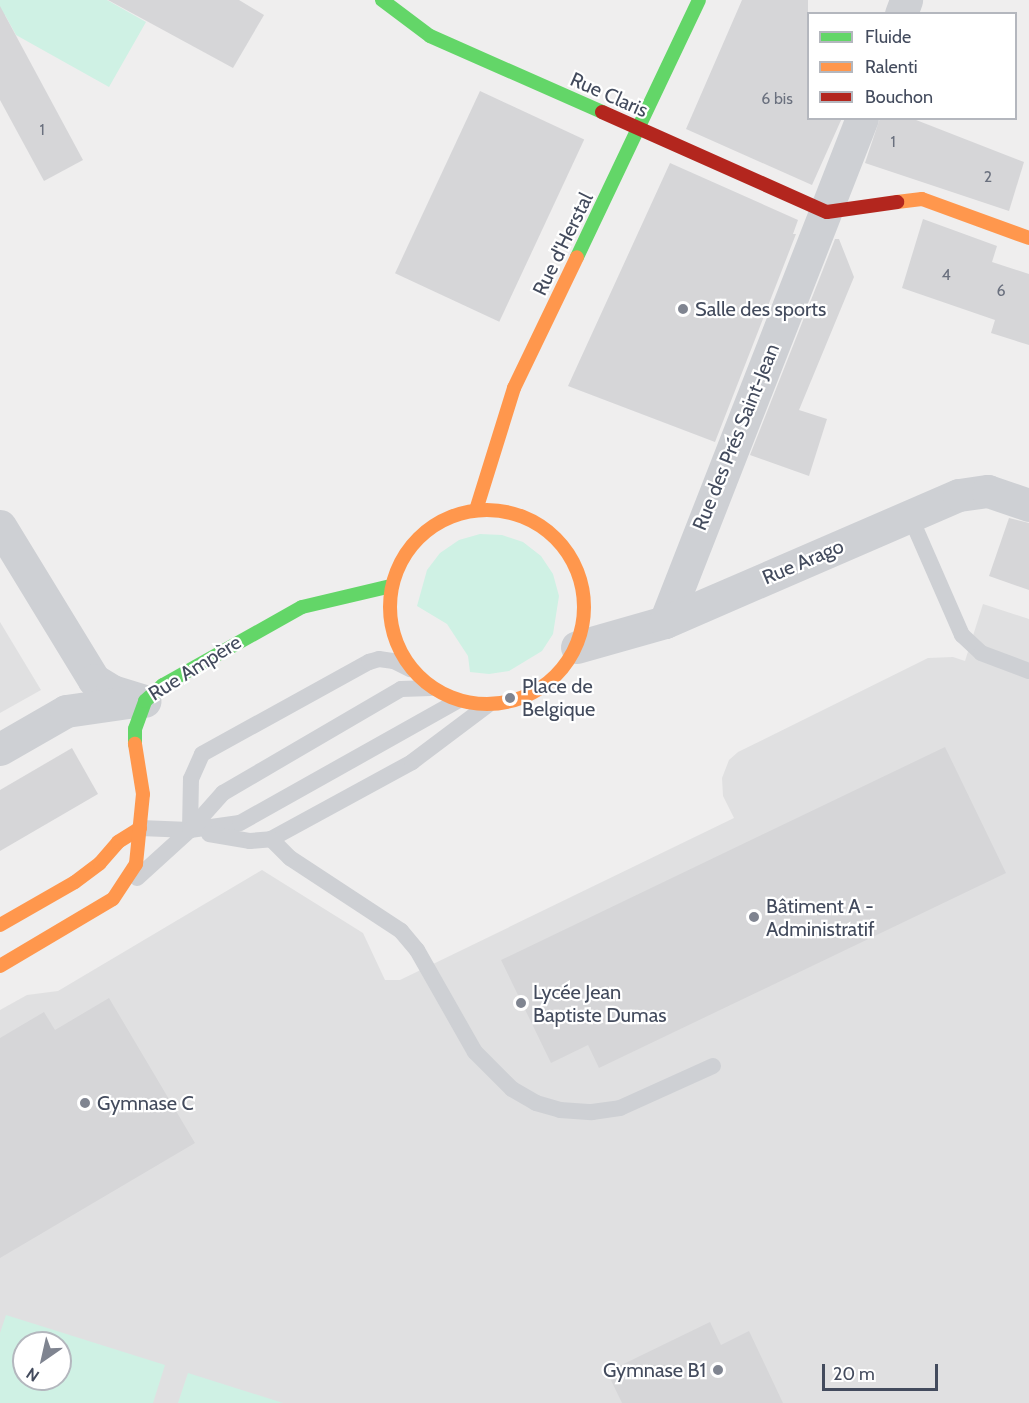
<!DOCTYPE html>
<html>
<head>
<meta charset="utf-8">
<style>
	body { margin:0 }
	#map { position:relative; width:1029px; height:1403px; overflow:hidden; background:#efeeee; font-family:Cabin,sans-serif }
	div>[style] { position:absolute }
	.education>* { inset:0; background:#e0e0e1 }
	.green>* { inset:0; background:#cff1e4 }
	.building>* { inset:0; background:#d6d6d8; transform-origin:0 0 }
	.lane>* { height:16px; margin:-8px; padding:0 8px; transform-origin:8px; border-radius:8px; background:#ced0d4 }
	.street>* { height:33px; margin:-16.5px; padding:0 16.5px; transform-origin:16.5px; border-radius:16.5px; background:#ced0d4 }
	.fast>* { height:14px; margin:-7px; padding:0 7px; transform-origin:7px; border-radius:7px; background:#63d668 }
	.slow>* { height:14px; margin:-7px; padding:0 7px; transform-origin:7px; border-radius:7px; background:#ff974d }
	.slow>.ring { margin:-7px; padding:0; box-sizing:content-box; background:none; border:14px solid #ff974d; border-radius:50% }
	.jam>* { height:14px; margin:-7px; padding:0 7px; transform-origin:7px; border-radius:7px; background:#b3261e }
	.dots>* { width:16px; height:16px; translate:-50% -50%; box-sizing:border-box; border:3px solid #fff; border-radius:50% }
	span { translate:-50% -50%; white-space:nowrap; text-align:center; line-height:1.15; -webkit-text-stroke:4.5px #fff; paint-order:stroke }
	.number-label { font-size:16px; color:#6a707e }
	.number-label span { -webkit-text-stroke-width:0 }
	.street-label { font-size:20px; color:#434b5d }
	.poi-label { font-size:20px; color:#434b5d }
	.left { translate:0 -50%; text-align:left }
	.right { translate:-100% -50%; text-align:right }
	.legend { position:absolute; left:807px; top:12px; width:210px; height:108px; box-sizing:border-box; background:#fff; border:2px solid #b4b7be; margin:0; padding:8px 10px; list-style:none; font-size:18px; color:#434b5d }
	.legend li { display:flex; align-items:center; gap:12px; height:30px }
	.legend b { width:30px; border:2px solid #b4b7be }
	.north { position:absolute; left:12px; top:1331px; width:60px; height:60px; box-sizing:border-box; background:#fff; border:2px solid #b4b7be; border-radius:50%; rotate:214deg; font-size:16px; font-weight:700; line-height:24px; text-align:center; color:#434b5d }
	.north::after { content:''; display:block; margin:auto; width:21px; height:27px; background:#7f8490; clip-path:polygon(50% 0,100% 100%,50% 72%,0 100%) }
	.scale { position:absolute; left:822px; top:1364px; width:116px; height:27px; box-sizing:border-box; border:3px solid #434b5d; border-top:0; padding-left:8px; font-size:18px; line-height:21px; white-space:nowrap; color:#434b5d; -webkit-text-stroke:4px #fff; paint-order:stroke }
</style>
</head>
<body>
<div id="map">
	<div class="education">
		<div style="clip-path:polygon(evenodd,983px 604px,1029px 619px,1029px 1403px,0 1403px,0 1010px,27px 995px,58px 991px,262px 870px,363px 933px,385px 980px,400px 980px,734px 818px,723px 796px,722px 778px,729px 760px,738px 752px,928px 658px,953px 657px,965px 661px,983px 604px,24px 1343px,60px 1343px,60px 1379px,24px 1379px,24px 1343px)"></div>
		<div style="clip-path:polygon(0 622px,41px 690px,0 713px)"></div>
	</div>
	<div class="green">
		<div style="clip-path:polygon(0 0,107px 0,146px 22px,109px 87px,16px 35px,5px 15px,0 18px)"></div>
		<div style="clip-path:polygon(480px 534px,502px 535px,523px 542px,541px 556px,553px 574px,559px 596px,553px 634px,542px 651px,509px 671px,489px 674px,470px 672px,468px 656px,447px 624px,417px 606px,427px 570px,440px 553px,459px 540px)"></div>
		<div style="clip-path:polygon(evenodd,6px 1315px,165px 1365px,153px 1403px,0 1403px,0 1333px,6px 1315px,24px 1343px,60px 1343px,60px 1379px,24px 1379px,24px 1343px)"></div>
		<div style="clip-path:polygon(188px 1373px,283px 1403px,178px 1403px)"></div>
	</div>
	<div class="building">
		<div style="clip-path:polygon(108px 0,239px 0,264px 15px,233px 68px)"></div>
		<div style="clip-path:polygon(742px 0,808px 0,808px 118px,842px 118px,812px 185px,686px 129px)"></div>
		<div style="clip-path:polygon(0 6px,83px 160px,44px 181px,0 100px)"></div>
		<div style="left:480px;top:91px;width:115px;height:201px;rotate:25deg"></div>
		<div style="clip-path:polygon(880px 118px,911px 118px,1024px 162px,1009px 211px,865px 163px)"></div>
		<div style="clip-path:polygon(670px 163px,798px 220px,793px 234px,796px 234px,715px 442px,568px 386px)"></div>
		<div style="clip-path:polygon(923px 219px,997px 246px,992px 262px,1029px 274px,1029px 345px,991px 333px,995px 320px,902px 288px)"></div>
		<div style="clip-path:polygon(835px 239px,839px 239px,854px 277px,799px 410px,827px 419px,809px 476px,750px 455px)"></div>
		<div style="clip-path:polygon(1009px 518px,1029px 523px,1029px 590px,989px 576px)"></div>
		<div style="clip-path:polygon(945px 747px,1006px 873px,599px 1068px,588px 1045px,551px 1063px,501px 960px)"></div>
		<div style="clip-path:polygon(72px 748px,98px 794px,0 851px,0 790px)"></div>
		<div style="clip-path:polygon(109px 998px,195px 1143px,0 1258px,0 1038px,44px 1012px,55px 1030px)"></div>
		<div style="clip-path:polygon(710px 1322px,721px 1345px,749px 1331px,783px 1403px,622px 1403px,607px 1372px)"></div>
	</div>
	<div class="lane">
		<div style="left:910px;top:516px;width:130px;rotate:66.4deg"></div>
		<div style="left:962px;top:635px;width:26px;rotate:43deg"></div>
		<div style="left:981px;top:653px;width:51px;rotate:20.6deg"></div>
		<div style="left:140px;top:828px;width:50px;rotate:2.3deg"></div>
		<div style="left:190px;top:830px;width:50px;rotate:-8deg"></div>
		<div style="left:240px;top:823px;width:249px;rotate:-29.3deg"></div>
		<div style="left:190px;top:830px;width:51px;rotate:-88.9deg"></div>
		<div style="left:191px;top:779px;width:27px;rotate:-66deg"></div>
		<div style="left:202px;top:754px;width:191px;rotate:-28.9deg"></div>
		<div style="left:369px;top:662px;width:10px;rotate:-17deg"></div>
		<div style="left:379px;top:659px;width:15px;rotate:8deg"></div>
		<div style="left:394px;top:661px;width:18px;rotate:27deg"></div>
		<div style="left:209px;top:834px;width:42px;rotate:9.7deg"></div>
		<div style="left:250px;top:841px;width:21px;rotate:-5deg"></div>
		<div style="left:271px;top:839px;width:161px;rotate:-28.6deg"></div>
		<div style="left:412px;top:762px;width:95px;rotate:-36.9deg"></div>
		<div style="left:271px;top:839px;width:27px;rotate:45deg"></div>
		<div style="left:290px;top:858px;width:133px;rotate:33.3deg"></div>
		<div style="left:401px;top:931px;width:25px;rotate:50deg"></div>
		<div style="left:417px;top:950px;width:117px;rotate:60.4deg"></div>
		<div style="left:475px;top:1052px;width:52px;rotate:45deg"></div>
		<div style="left:512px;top:1089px;width:28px;rotate:30deg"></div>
		<div style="left:536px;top:1103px;width:25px;rotate:16deg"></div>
		<div style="left:560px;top:1110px;width:32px;rotate:4deg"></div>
		<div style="left:592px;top:1112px;width:28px;rotate:-8deg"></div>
		<div style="left:620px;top:1108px;width:102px;rotate:-24.3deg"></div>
		<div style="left:137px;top:878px;width:72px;rotate:-42.2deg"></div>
		<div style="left:190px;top:830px;width:50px;rotate:-48.3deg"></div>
		<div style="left:223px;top:793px;width:206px;rotate:-30.3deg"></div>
		<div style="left:401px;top:689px;width:30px;rotate:-2deg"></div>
	</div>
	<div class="street">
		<div style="left:901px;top:14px;width:15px;rotate:-70deg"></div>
		<div style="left:0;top:526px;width:180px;rotate:58.6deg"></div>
		<div style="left:94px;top:680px;width:21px;rotate:31deg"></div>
		<div style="left:112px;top:691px;width:34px;rotate:17deg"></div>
		<div style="left:665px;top:622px;width:541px;rotate:-68.65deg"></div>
		<div style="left:577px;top:647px;width:91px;rotate:-15.9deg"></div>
		<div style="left:665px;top:622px;width:320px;rotate:-23.4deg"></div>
		<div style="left:959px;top:495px;width:29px;rotate:-8deg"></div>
		<div style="left:988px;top:491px;width:43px;rotate:18.9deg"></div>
		<div style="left:0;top:749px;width:76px;rotate:-29.9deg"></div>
		<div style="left:66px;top:711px;width:70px;rotate:-8.2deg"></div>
	</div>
	<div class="fast">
		<div style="left:382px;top:0;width:60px;rotate:36.9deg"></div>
		<div style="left:430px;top:36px;width:188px;rotate:23.8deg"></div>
		<div style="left:577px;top:257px;width:284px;rotate:-64.6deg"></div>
		<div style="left:135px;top:744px;width:15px;rotate:-90deg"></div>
		<div style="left:135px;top:729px;width:30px;rotate:-70deg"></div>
		<div style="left:145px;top:701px;width:24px;rotate:-42deg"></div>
		<div style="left:163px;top:685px;width:159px;rotate:-29.3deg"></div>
		<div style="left:302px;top:607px;width:91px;rotate:-13.3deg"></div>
	</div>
	<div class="slow">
		<div style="left:897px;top:202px;width:25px;rotate:-7deg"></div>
		<div style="left:922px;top:199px;width:114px;rotate:20deg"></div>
		<div class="ring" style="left:390px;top:510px;width:180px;height:180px"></div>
		<div style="left:476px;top:510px;width:128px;rotate:-72.7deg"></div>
		<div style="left:514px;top:388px;width:145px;rotate:-64.3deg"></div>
		<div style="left:0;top:925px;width:86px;rotate:-29.8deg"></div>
		<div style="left:75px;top:882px;width:31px;rotate:-37deg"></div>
		<div style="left:100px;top:863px;width:28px;rotate:-49deg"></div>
		<div style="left:118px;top:842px;width:26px;rotate:-32deg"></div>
		<div style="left:0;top:966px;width:131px;rotate:-30.7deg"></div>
		<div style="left:113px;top:899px;width:42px;rotate:-56.7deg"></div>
		<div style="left:136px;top:864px;width:70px;rotate:-84.3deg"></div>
		<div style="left:143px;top:794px;width:51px;rotate:-99.1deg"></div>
	</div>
	<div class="jam">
		<div style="left:602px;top:112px;width:246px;rotate:24deg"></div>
		<div style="left:827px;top:212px;width:71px;rotate:-8.1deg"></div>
	</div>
	<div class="dots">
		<div style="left:683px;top:309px;background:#7f8490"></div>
		<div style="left:510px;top:698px;background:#7f8490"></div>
		<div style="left:754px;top:917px;background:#7f8490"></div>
		<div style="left:521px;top:1003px;background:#7f8490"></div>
		<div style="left:85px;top:1103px;background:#7f8490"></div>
		<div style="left:718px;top:1370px;background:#7f8490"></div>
	</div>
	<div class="number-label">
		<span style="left:777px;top:99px">6 bis</span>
		<span style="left:42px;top:130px">1</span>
		<span style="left:893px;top:142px">1</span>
		<span style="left:988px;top:177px">2</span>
		<span style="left:946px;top:275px">4</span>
		<span style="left:1001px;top:291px">6</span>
	</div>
	<div class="street-label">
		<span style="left:609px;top:95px;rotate:24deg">Rue Claris</span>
		<span style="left:563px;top:244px;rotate:-64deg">Rue d'Herstal</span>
		<span style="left:736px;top:437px;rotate:-68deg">Rue des Prés Saint-Jean</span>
		<span style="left:803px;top:562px;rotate:-23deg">Rue Arago</span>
		<span style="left:195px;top:668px;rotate:-32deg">Rue Ampère</span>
	</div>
	<div class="poi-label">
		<span class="left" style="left:695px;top:309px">Salle des sports</span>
		<span class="left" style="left:522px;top:698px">Place de<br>Belgique</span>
		<span class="left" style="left:766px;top:918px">Bâtiment A -<br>Administratif</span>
		<span class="left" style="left:533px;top:1004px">Lycée Jean<br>Baptiste Dumas</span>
		<span class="left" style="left:97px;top:1103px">Gymnase C</span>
		<span class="right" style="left:706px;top:1370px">Gymnase B1</span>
	</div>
	<ul class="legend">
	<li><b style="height:8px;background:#63d668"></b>Fluide</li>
	<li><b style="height:8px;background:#ff974d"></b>Ralenti</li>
	<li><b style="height:8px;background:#b3261e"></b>Bouchon</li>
	</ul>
	<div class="north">N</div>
	<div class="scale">20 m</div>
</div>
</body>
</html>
